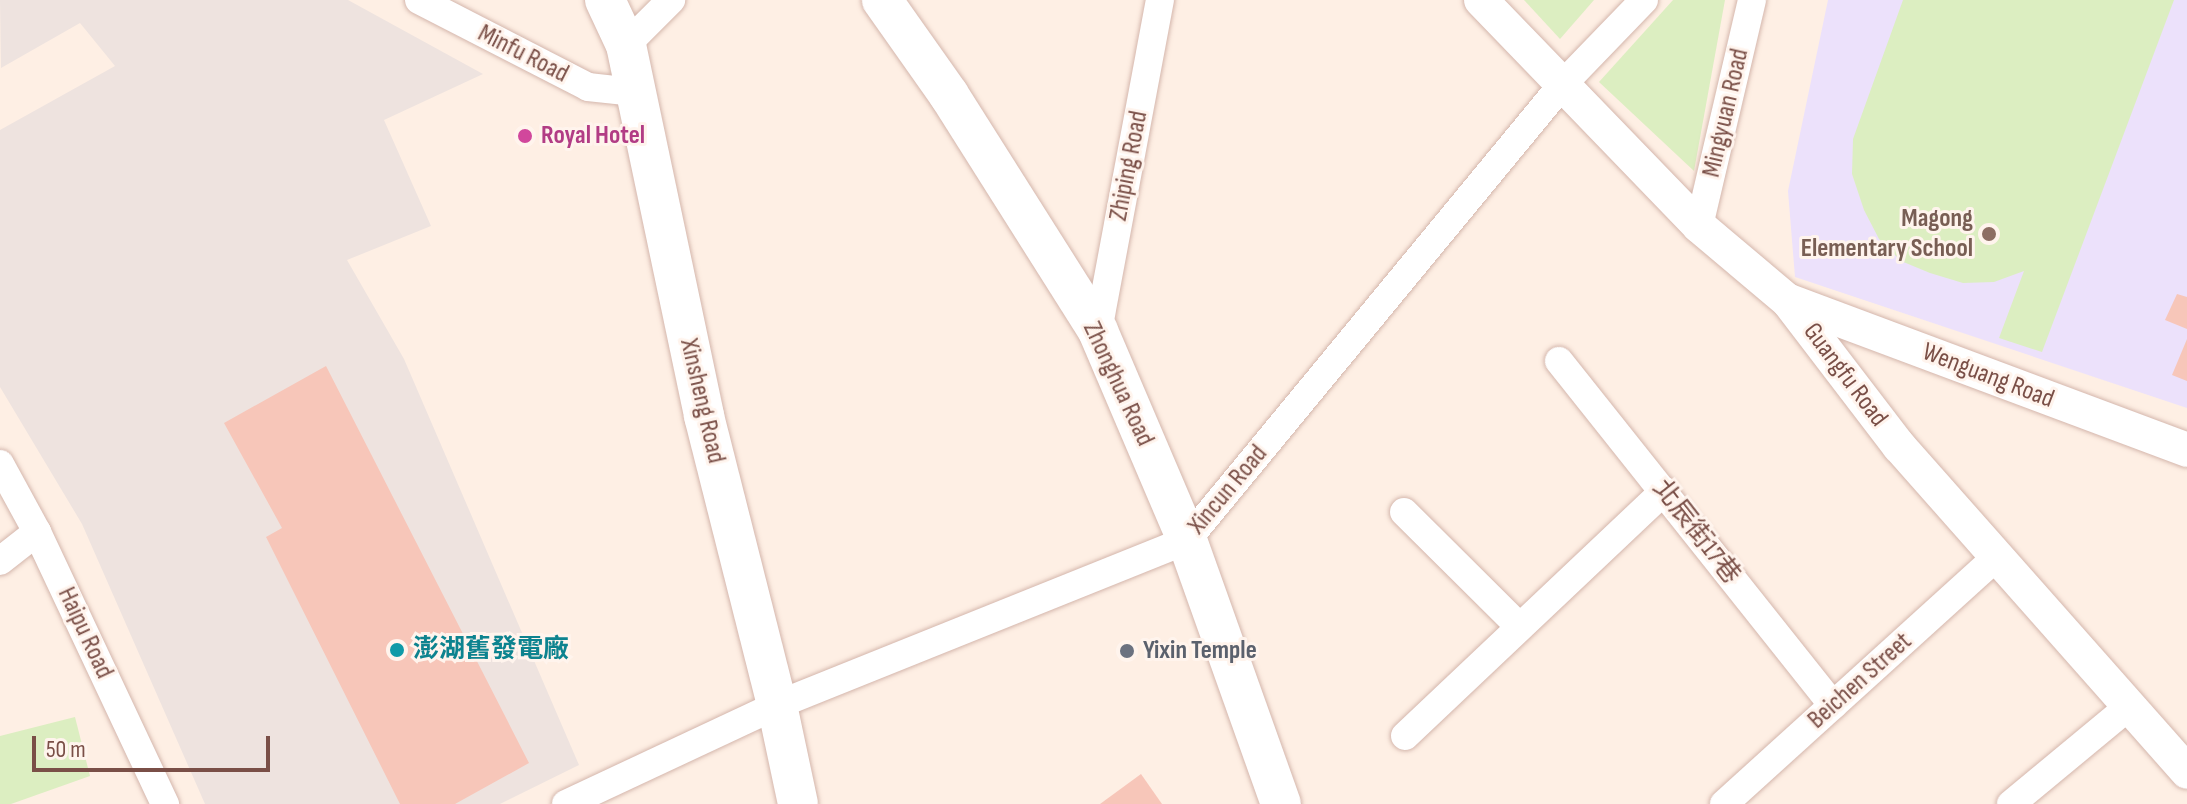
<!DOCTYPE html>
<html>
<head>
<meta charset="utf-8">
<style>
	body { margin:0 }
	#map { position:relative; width:2187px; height:804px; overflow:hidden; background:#feefe4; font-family:"Sofia Sans Condensed","Noto Sans TC",sans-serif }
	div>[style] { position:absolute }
	.industrial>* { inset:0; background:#eee3df }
	.education>* { inset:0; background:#ece1fb }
	.green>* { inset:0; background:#dceec1 }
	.building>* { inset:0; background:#f7c6b9 }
	.roads { filter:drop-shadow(0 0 2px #d4b6ac) drop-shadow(0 0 2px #d4b6ac) }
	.minor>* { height:28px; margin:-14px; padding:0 14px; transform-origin:14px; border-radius:14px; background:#fff }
	.tertiary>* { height:34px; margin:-17px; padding:0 17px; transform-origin:17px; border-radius:17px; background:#fff }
	.secondary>* { height:40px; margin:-20px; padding:0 20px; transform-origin:20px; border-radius:20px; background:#fff }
	.dots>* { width:22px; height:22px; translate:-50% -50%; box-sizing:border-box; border:4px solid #fff4ed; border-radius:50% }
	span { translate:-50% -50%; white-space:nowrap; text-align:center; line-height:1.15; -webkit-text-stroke:6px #fff4ed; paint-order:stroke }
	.street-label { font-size:26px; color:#7a4f47 }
	.hotel-label { font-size:26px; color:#b23c85; font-weight:700 }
	.left { translate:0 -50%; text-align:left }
	.education-label { font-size:26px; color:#785e54; font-weight:700 }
	.right { translate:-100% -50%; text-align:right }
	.culture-label { font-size:26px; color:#0d838f; font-weight:700 }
	.worship-label { font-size:26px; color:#5b616d; font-weight:700 }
	.scale { position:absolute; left:32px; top:736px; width:238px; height:36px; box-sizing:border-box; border:4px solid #7a4f47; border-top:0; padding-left:10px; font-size:24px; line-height:28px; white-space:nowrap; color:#7a4f47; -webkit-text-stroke:6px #fff4ed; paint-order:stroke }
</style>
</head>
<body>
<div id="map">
	<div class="industrial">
		<div style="clip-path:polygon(0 0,348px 0,483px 74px,384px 120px,431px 226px,347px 260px,404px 359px,579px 765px,500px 804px,205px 804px,82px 524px,0 387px,0 130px,115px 66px,80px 23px,1px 68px)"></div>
	</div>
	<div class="education">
		<div style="clip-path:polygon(1828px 0,2187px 0,2187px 408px,1795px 277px,1788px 191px)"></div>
	</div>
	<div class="green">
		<div style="clip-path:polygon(1524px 0,1594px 0,1560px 39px)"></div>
		<div style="clip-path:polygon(1673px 0,1725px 0,1694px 171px,1599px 82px)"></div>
		<div style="clip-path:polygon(1903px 0,2174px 0,2042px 352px,1999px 338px,2024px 271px,1994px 282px,1963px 283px,1930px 273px,1901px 261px,1879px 239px,1864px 210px,1852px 174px,1853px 139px)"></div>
		<div style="clip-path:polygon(75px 717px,90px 776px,11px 804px,0 804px,0 736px)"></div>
	</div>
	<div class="building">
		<div style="clip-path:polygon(2177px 294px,2187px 297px,2187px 329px,2165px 320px)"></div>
		<div style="clip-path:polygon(2187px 339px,2187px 381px,2172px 375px)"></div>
		<div style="clip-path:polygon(326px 366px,529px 763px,455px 804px,400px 804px,266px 537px,282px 528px,224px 423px)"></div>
		<div style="clip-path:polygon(1141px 774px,1162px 804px,1100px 804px)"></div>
	</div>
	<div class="roads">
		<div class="minor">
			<div style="left:419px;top:0;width:190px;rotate:27.2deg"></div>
			<div style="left:588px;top:87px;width:45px;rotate:6.3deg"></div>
			<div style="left:626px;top:45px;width:64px;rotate:-45deg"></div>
			<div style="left:1699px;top:226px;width:232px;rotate:-76.8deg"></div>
			<div style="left:1098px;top:331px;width:337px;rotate:-79.4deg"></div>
			<div style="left:1559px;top:361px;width:440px;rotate:51.5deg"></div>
			<div style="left:0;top:464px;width:77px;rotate:61.4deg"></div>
			<div style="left:37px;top:532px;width:301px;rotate:64.8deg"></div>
			<div style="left:1404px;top:512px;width:163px;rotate:44.8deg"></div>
			<div style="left:0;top:561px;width:47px;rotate:-38.1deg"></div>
			<div style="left:1405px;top:736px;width:357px;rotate:-43.4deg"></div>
			<div style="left:566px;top:804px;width:233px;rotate:-25.1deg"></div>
			<div style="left:777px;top:705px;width:442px;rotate:-21.9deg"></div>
			<div style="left:1187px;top:540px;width:590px;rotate:-50.51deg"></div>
			<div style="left:1562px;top:85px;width:118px;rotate:-46deg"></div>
			<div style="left:1724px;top:804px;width:367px;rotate:-42.2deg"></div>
			<div style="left:2011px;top:804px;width:151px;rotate:-39.6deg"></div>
		</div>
		<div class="tertiary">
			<div style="left:1481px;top:0;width:314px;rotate:46deg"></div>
			<div style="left:1699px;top:226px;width:116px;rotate:40.1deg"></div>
			<div style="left:1788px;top:301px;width:183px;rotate:52.6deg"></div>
			<div style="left:1899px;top:446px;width:435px;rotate:48.5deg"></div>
			<div style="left:1789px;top:301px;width:425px;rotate:20.5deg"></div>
		</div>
		<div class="secondary">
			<div style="left:605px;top:0;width:50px;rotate:65deg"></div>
			<div style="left:626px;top:45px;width:379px;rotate:78.1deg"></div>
			<div style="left:704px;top:416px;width:298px;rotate:75.8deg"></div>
			<div style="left:777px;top:705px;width:101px;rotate:78deg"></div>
			<div style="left:882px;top:0;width:116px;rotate:54.8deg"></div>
			<div style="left:949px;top:95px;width:279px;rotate:57.7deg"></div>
			<div style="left:1098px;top:331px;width:227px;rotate:66.9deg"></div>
			<div style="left:1187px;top:540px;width:280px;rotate:70.4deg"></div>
		</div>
	</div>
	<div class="dots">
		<div style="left:525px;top:136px;background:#d1479c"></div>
		<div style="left:1989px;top:234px;background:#8d6e63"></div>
		<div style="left:397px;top:650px;background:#0f9aa8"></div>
		<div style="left:1127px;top:651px;background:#6b7280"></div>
	</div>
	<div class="street-label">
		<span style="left:523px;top:54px;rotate:27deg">Minfu Road</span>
		<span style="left:1726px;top:113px;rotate:-77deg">Mingyuan Road</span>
		<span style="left:1129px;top:166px;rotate:-79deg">Zhiping Road</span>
		<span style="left:1845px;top:375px;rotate:53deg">Guangfu Road</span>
		<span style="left:1988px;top:376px;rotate:21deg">Wenguang Road</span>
		<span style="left:1118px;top:384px;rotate:65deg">Zhonghua Road</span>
		<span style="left:702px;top:401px;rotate:77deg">Xinsheng Road</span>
		<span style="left:1228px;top:490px;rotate:-50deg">Xincun Road</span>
		<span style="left:1696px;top:532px;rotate:52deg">北辰街17巷</span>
		<span style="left:85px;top:633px;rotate:65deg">Haipu Road</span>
		<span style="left:1860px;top:681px;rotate:-42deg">Beichen Street</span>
	</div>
	<div class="hotel-label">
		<span class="left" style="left:541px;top:136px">Royal Hotel</span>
	</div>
	<div class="education-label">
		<span class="right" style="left:1973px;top:234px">Magong<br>Elementary School</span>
	</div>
	<div class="culture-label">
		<span class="left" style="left:413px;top:650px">澎湖舊發電廠</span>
	</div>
	<div class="worship-label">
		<span class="left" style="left:1143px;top:651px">Yixin Temple</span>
	</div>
	<div class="scale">50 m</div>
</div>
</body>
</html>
